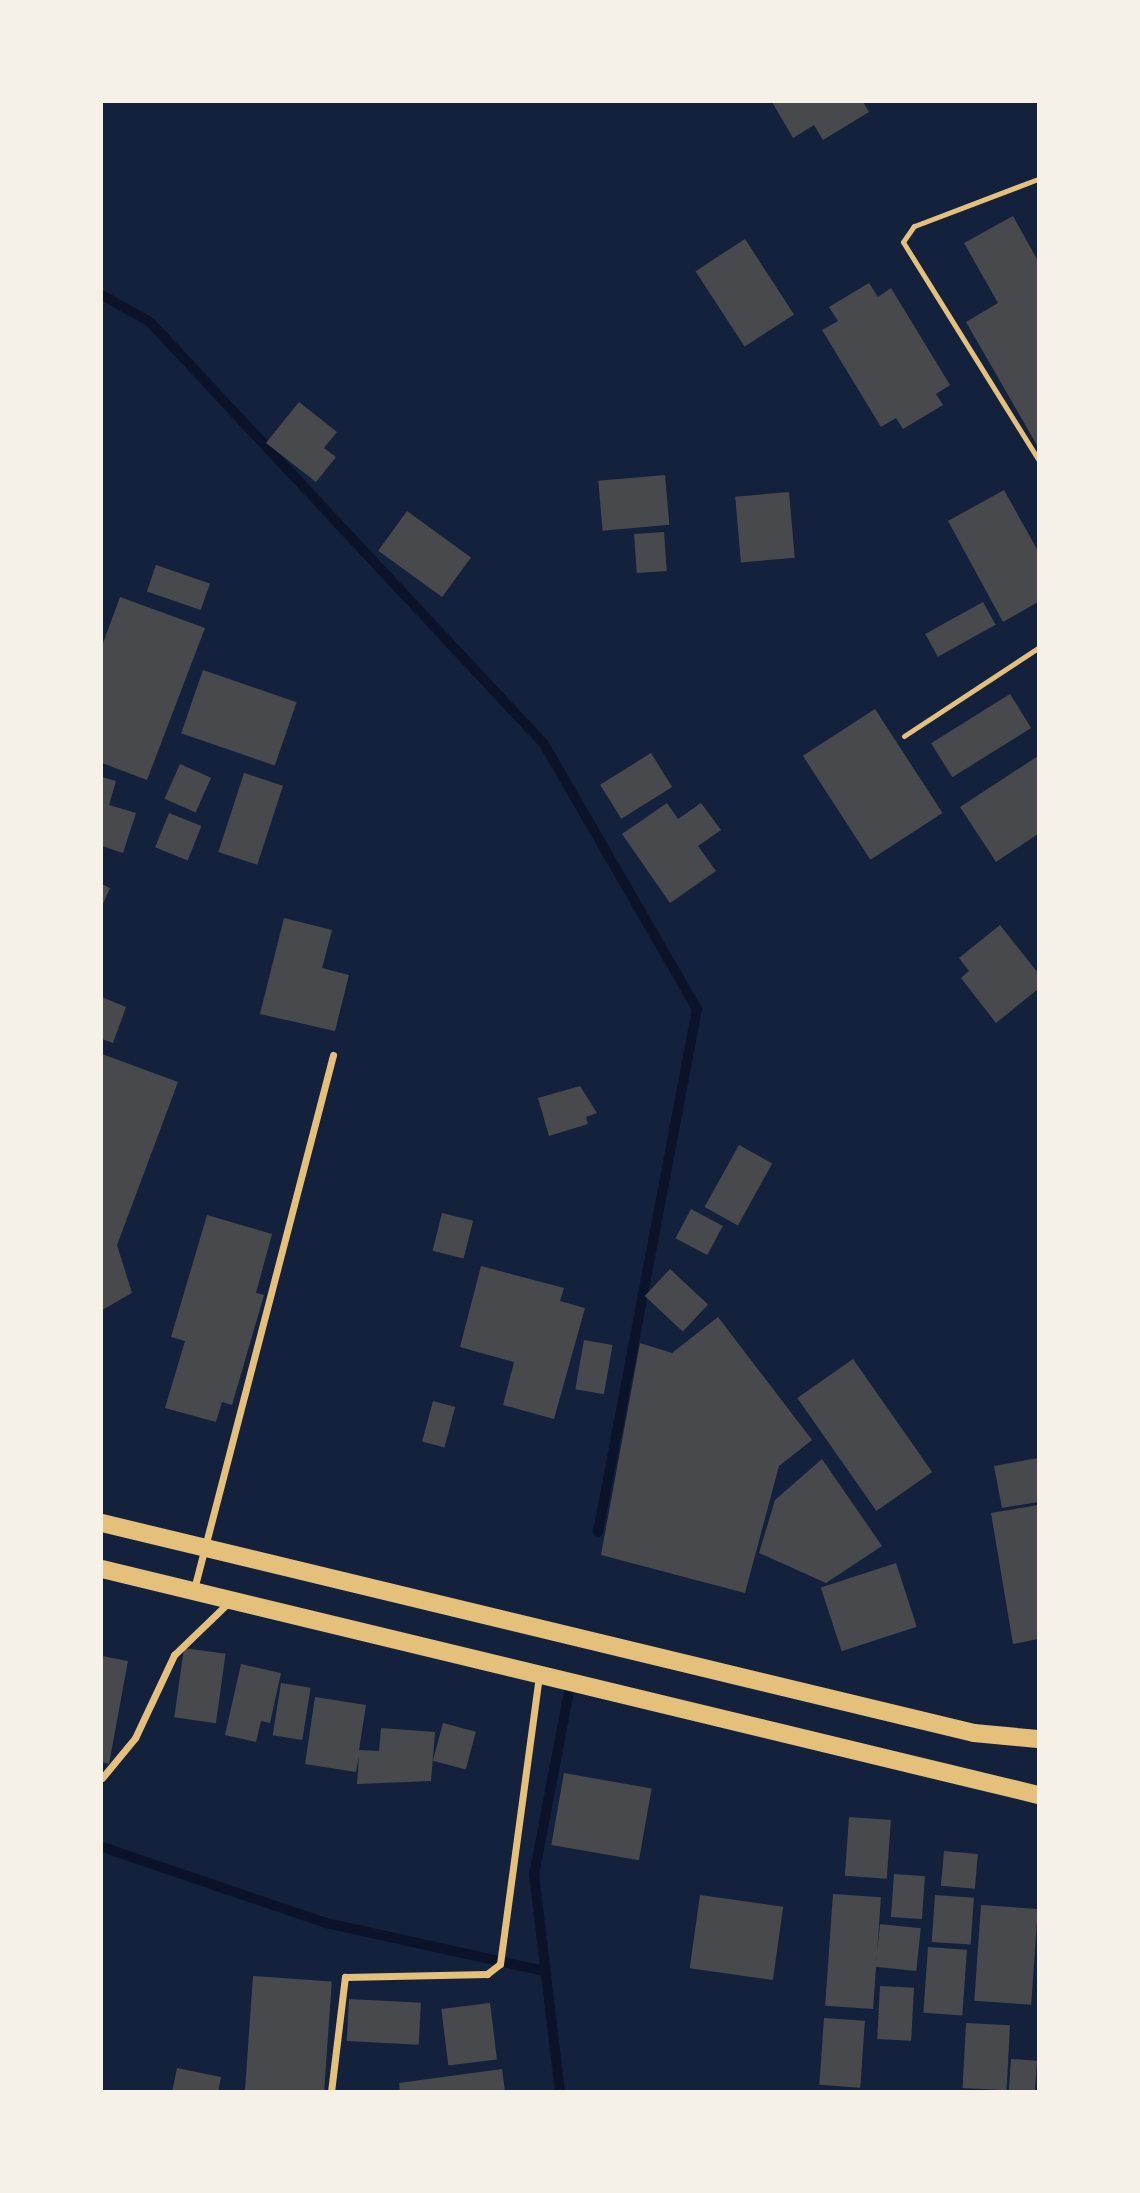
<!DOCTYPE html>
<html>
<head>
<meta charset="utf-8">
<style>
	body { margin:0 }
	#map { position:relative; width:1140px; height:2193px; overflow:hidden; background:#14213d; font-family:"PT Sans",sans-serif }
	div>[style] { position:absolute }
	.stream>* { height:10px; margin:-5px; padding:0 5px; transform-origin:5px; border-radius:5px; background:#0b132b }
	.building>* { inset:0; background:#48494c; transform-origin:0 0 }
	.service>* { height:5px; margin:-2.5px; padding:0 2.5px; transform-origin:2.5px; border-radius:2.5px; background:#e5c07b }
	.minor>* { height:7px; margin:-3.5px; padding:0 3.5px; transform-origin:3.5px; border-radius:3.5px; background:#e5c07b }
	.primary>* { height:18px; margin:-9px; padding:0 9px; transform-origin:9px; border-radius:9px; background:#e5c07b }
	span { translate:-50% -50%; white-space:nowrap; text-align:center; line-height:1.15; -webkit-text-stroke:7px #f6f1e7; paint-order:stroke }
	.frame { position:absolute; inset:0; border:103px solid #f6f1e7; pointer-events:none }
</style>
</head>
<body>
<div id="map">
	<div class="stream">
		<div style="left:102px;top:295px;width:55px;rotate:29.4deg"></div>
		<div style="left:150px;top:322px;width:577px;rotate:46.97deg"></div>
		<div style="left:544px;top:744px;width:306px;rotate:60deg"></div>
		<div style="left:697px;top:1009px;width:532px;rotate:100.72deg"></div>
		<div style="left:102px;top:1847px;width:237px;rotate:18.7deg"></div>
		<div style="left:326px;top:1923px;width:223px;rotate:12.4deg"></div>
		<div style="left:560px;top:2092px;width:219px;rotate:-96.8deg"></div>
		<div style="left:534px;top:1875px;width:191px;rotate:-79.2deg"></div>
	</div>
	<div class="building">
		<div style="clip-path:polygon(772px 102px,863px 102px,869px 112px,823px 140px,814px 125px,793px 138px)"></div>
		<div style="clip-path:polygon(1013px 216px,1038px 261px,1038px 447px,966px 322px,998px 303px,964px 243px)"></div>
		<div style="left:745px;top:239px;width:90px;height:59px;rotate:57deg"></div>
		<div style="clip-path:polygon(869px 283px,878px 297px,891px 288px,950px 385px,936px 394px,943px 405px,903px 429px,896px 418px,881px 427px,822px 330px,838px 321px,829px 307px)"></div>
		<div style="clip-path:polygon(299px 402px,337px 432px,324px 448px,336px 457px,316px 482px,266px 443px)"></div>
		<div style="left:665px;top:475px;width:50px;height:67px;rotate:85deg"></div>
		<div style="clip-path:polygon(1004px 490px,1038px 551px,1038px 602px,1003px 622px,948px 521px)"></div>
		<div style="left:789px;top:492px;width:66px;height:54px;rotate:85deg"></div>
		<div style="left:407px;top:511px;width:79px;height:49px;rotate:36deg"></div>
		<div style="left:664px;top:532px;width:39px;height:30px;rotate:86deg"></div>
		<div style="left:156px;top:565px;width:57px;height:28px;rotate:19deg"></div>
		<div style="clip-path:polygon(120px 597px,205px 628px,147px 780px,102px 763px,102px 646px)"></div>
		<div style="left:983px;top:602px;width:26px;height:66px;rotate:61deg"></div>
		<div style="left:203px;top:670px;width:99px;height:67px;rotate:19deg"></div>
		<div style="left:1010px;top:694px;width:40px;height:93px;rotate:58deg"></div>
		<div style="left:875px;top:709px;width:124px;height:86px;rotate:57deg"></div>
		<div style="left:651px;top:753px;width:40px;height:60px;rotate:58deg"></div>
		<div style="clip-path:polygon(1038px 756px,1038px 834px,996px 862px,960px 807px)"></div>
		<div style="left:180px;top:764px;width:34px;height:38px;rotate:24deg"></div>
		<div style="left:244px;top:773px;width:41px;height:83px;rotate:18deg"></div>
		<div style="clip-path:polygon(102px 777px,116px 781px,109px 805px,136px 813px,123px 853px,102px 846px)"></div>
		<div style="clip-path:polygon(667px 803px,678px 819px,701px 803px,721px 830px,698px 846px,716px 871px,670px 903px,622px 834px)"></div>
		<div style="left:169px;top:813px;width:35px;height:37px;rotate:22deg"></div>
		<div style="clip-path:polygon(102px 884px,110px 888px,102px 906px)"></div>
		<div style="clip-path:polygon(284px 918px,332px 930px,322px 968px,349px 975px,335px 1031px,260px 1014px)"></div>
		<div style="clip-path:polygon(1000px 925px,1038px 973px,1038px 989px,996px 1023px,961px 978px,969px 971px,959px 958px)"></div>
		<div style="clip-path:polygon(102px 997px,126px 1007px,113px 1043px,102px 1039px)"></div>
		<div style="clip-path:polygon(102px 1054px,178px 1082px,117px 1245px,132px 1293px,102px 1310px)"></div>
		<div style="clip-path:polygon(580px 1086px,597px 1113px,586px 1117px,588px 1124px,549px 1136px,538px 1098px)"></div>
		<div style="left:739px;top:1145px;width:38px;height:71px;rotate:29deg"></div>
		<div style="left:691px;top:1209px;width:36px;height:33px;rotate:28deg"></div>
		<div style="left:442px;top:1213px;width:32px;height:39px;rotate:14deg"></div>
		<div style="clip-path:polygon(207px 1215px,272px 1234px,256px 1293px,264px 1295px,232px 1405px,222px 1402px,216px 1422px,165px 1408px,185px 1341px,171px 1337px)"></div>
		<div style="clip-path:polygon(481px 1266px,564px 1288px,560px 1301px,585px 1308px,554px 1419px,503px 1405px,514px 1362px,460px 1347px)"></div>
		<div style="left:670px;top:1269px;width:52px;height:37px;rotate:43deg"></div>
		<div style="clip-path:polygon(718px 1317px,812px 1440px,779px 1466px,745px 1593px,601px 1555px,640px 1343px,672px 1353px)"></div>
		<div style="left:584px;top:1340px;width:29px;height:50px;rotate:10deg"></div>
		<div style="left:853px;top:1359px;width:138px;height:68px;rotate:55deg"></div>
		<div style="left:433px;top:1401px;width:23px;height:42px;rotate:15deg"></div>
		<div style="clip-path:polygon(1038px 1458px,1038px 1502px,1002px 1508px,994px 1466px)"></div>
		<div style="clip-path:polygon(822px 1459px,882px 1546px,826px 1583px,759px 1553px,775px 1500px)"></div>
		<div style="clip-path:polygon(1038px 1505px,1038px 1639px,1013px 1644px,991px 1513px)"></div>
		<div style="left:896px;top:1563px;width:67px;height:79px;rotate:72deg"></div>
		<div style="left:184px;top:1648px;width:42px;height:70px;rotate:8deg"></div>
		<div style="clip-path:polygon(102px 1656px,128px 1661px,109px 1764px,102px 1762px)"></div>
		<div style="clip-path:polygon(241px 1664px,281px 1673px,270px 1723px,261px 1721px,256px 1742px,225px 1735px)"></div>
		<div style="left:281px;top:1683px;width:30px;height:53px;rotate:9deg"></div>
		<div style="clip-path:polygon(315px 1697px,366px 1705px,359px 1750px,379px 1751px,381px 1728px,435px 1732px,431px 1781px,357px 1784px,359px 1756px,356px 1772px,305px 1764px)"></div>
		<div style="left:443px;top:1723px;width:34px;height:39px;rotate:15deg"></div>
		<div style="left:564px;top:1773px;width:89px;height:73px;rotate:10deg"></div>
		<div style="left:849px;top:1817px;width:42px;height:59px;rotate:4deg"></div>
		<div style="left:944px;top:1851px;width:34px;height:35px;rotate:5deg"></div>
		<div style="left:894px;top:1874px;width:31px;height:43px;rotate:4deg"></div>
		<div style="left:833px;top:1894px;width:48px;height:112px;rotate:4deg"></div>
		<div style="left:700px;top:1895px;width:84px;height:74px;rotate:8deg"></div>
		<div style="left:935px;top:1895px;width:39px;height:47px;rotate:4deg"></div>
		<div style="left:981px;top:1905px;width:57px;height:96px;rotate:4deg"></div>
		<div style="left:880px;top:1924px;width:41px;height:43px;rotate:6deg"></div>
		<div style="left:928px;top:1947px;width:39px;height:66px;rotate:4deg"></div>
		<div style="left:253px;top:1976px;width:79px;height:116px;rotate:4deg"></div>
		<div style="left:880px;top:1986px;width:34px;height:53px;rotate:3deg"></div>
		<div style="left:349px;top:1999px;width:72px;height:42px;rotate:3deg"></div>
		<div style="left:490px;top:2003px;width:57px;height:49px;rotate:83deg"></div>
		<div style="left:824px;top:2018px;width:41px;height:67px;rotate:4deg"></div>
		<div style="left:966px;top:2023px;width:44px;height:65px;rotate:3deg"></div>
		<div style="left:1011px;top:2059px;width:26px;height:33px;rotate:4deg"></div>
		<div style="clip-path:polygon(177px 2068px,221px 2077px,218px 2092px,172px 2092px)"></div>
		<div style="clip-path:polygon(502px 2069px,505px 2092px,400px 2092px,399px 2083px)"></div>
	</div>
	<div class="service">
		<div style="left:1038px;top:179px;width:133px;rotate:159.2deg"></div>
		<div style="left:914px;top:226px;width:19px;rotate:125deg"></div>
		<div style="left:903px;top:242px;width:256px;rotate:58.1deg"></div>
		<div style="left:904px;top:736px;width:160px;rotate:-33.3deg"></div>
	</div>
	<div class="minor">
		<div style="left:194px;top:1589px;width:552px;rotate:-75.41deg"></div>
		<div style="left:102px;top:1778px;width:52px;rotate:-50.5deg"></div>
		<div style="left:135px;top:1738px;width:92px;rotate:-64.8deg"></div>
		<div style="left:174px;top:1655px;width:76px;rotate:-43.9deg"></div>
		<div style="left:331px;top:2092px;width:116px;rotate:-83.1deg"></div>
		<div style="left:345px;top:1977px;width:142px;rotate:-1.2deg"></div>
		<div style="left:487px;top:1974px;width:16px;rotate:-38deg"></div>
		<div style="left:500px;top:1964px;width:291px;rotate:-82.3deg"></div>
	</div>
	<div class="primary">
		<div style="left:102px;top:1523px;width:897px;rotate:13.54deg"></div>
		<div style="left:974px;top:1733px;width:64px;rotate:5.4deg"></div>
		<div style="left:102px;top:1569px;width:963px;rotate:13.57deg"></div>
	</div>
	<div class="frame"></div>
</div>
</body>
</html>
